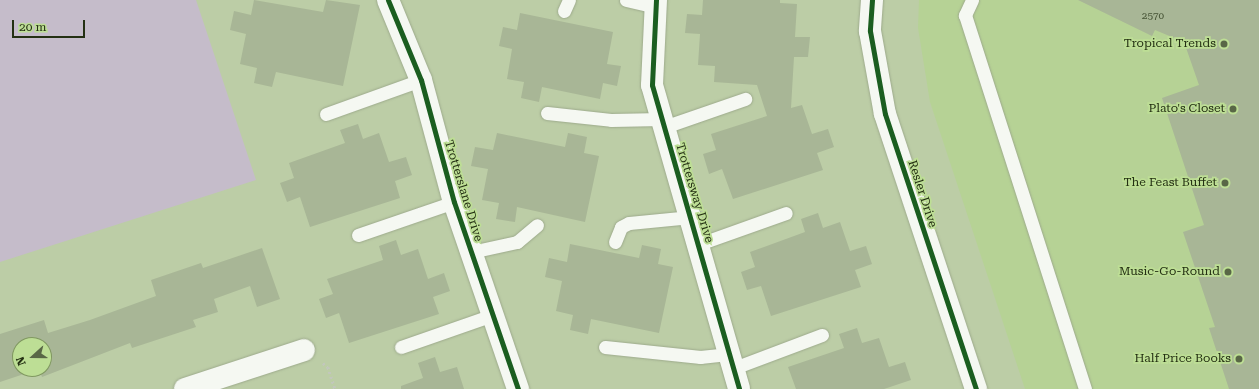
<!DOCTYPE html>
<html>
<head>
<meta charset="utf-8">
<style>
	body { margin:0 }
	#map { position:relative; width:1259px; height:389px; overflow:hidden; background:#bccda6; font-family:"Roboto Serif",serif }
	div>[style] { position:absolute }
	.built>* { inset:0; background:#b6d295 }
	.green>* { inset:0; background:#c5bcca }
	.building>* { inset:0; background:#a8b696 }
	.path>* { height:2.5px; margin-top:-1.25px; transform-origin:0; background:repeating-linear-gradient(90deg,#c2c7bc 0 2px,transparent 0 5px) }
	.roads { filter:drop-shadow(0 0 1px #9daa8c) drop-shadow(0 0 1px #9daa8c) }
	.lane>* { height:13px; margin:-6.5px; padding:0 6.5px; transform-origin:6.5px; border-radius:6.5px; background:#f5f8f2 }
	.street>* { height:22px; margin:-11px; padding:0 11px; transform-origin:11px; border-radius:11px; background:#f5f8f2 }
	.cycleway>* { height:5px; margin:-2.5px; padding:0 2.5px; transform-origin:2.5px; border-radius:2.5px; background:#1b5e20 }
	.dots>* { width:11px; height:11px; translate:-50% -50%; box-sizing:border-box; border:2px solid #bdde95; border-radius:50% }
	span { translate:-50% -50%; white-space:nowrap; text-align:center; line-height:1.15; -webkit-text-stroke:3.5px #bdde95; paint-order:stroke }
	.number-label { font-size:10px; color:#455234 }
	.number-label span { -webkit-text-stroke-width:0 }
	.poi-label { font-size:12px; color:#243013 }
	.right { translate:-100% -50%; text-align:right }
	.street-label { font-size:12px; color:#243013 }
	.north { position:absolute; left:12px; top:337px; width:40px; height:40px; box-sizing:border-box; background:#bdde95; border:1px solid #809861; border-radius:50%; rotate:249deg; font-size:11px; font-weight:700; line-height:16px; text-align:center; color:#243013 }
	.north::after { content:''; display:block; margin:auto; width:14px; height:18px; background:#596746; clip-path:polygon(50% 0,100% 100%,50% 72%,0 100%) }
	.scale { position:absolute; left:12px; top:20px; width:73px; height:18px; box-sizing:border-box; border:2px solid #243013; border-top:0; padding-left:5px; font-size:12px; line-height:14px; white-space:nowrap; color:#243013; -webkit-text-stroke:3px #bdde95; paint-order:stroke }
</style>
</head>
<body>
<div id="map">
	<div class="built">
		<div style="clip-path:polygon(919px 0,1259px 0,1259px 389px,1025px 389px,930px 102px,918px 28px)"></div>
	</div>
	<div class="green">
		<div style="clip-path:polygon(0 0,196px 0,256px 180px,0 262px)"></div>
	</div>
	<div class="building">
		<div style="clip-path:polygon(254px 0,323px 12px,326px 0,360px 5px,343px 86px,276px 72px,272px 87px,254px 83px,257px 68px,240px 64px,246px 34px,230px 30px,234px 11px,251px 15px)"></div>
		<div style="clip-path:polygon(703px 0,780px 0,780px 3px,797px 4px,795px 37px,810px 37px,808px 57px,794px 57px,791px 108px,802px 105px,812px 134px,828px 129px,834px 147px,817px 153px,823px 170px,733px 199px,722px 169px,709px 174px,703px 154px,716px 150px,711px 134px,767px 116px,757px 85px,714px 82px,715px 66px,698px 65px,700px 34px,685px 33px,687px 14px,702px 15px)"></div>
		<div style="clip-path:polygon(1078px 0,1259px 0,1259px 389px,1229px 389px,1209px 328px,1215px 327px,1183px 232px,1204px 225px,1162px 98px,1199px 85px,1184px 42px,1155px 30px,1152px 36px)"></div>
		<div style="clip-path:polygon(520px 13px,613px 32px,607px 64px,621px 66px,617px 86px,603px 83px,600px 99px,542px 87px,539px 102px,521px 98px,524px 82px,507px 79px,512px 49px,499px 46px,503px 27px,517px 30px)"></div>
		<div style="clip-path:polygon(358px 124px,363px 139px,379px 133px,389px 162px,406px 157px,412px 175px,395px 181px,400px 198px,310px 227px,300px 197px,287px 202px,280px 183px,294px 178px,289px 163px,345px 143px,340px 130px)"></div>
		<div style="clip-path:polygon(497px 133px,565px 147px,568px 133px,587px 137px,584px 153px,599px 156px,585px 222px,517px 207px,515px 222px,496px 219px,499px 203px,482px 200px,488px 169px,471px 166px,475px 147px,493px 150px)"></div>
		<div style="clip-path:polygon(818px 213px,823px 228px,840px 222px,850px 251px,866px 246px,872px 264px,855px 270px,861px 287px,771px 316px,761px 286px,747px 290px,741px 272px,755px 267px,750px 252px,805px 232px,801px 219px)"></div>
		<div style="clip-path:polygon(396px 240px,401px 255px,418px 249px,428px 279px,444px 273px,450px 291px,433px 297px,439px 314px,349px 343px,339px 313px,326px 318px,319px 299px,333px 294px,327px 279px,383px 260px,379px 246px)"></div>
		<div style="clip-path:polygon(570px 244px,639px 258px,642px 245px,661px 249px,658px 264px,673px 267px,659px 333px,591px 319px,588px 334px,570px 330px,573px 315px,556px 311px,562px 281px,545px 277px,549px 258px,567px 262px)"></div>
		<div style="clip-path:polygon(evenodd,262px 248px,280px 299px,257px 307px,250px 286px,214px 299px,218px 312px,193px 320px,196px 327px,132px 348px,130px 343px,42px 377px,39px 369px,0 382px,0 334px,44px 320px,48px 333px,90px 320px,156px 296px,151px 280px,201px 263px,203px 268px,262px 248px,20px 345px,44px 345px,44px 369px,20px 369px,20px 345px)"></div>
		<div style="clip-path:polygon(857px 328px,862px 343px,879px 338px,889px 367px,905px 362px,911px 380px,884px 389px,796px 389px,788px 367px,844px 348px,839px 334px)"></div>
		<div style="clip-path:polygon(435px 357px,440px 372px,457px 367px,464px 389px,401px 389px,401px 386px,423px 378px,418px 363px)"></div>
	</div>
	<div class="path">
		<div style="left:323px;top:363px;width:6px;rotate:39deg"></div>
		<div style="left:328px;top:367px;width:23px;rotate:72deg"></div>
	</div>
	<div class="roads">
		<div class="lane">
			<div style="left:626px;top:0;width:31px;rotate:13deg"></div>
			<div style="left:972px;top:0;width:17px;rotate:115deg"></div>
			<div style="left:965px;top:15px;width:393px;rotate:72.2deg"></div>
			<div style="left:564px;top:11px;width:12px;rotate:-66deg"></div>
			<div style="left:547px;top:113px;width:64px;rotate:6.2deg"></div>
			<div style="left:611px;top:120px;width:51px;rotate:-1.1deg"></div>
			<div style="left:326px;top:114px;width:101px;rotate:-19.7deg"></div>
			<div style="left:664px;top:127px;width:86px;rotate:-19.1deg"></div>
			<div style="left:358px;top:235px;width:102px;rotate:-19deg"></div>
			<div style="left:615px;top:242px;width:16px;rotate:-68deg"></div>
			<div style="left:621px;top:227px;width:9px;rotate:-27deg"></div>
			<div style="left:629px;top:223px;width:62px;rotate:-5.5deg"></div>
			<div style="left:699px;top:244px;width:92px;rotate:-19.6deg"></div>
			<div style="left:471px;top:252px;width:47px;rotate:-12.3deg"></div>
			<div style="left:517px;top:242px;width:26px;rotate:-40deg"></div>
			<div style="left:401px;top:347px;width:97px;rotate:-19.2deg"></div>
			<div style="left:605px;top:347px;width:96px;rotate:6deg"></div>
			<div style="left:700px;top:357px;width:30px;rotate:-6deg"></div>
			<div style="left:734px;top:368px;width:94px;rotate:-20.6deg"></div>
		</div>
		<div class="street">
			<div style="left:388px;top:0;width:87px;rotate:67.6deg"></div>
			<div style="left:421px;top:80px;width:126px;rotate:74.9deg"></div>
			<div style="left:454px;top:202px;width:198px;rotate:71.1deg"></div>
			<div style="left:656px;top:0;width:85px;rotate:92.7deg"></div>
			<div style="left:652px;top:85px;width:316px;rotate:74deg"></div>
			<div style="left:872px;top:0;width:31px;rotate:94deg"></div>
			<div style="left:870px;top:31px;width:84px;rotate:79.8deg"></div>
			<div style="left:885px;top:114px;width:290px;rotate:71.7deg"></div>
			<div style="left:185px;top:389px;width:125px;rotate:-18.1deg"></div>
		</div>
	</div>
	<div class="cycleway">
		<div style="left:388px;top:0;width:87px;rotate:67.6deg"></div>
		<div style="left:421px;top:80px;width:126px;rotate:74.9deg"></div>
		<div style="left:454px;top:202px;width:198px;rotate:71.1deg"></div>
		<div style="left:656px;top:0;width:85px;rotate:92.7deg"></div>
		<div style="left:652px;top:85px;width:316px;rotate:74deg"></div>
		<div style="left:872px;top:0;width:31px;rotate:94deg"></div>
		<div style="left:870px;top:31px;width:84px;rotate:79.8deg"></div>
		<div style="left:885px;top:114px;width:290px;rotate:71.7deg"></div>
	</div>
	<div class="dots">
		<div style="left:1224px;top:44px;background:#596746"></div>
		<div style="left:1233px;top:109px;background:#596746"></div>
		<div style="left:1225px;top:183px;background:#596746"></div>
		<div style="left:1228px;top:272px;background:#596746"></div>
		<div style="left:1239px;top:359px;background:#596746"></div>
	</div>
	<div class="number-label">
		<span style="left:1153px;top:16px">2570</span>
	</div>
	<div class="poi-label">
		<span class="right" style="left:1216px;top:44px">Tropical Trends</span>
		<span class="right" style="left:1225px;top:109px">Plato's Closet</span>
		<span class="right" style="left:1217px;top:183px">The Feast Buffet</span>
		<span class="right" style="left:1220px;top:272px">Music-Go-Round</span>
		<span class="right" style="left:1231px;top:359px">Half Price Books</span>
	</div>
	<div class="street-label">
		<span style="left:463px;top:191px;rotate:73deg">Trotterslane Drive</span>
		<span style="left:694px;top:193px;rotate:73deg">Trottersway Drive</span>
		<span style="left:922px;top:194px;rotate:72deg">Resler Drive</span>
	</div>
	<div class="north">N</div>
	<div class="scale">20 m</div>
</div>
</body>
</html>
